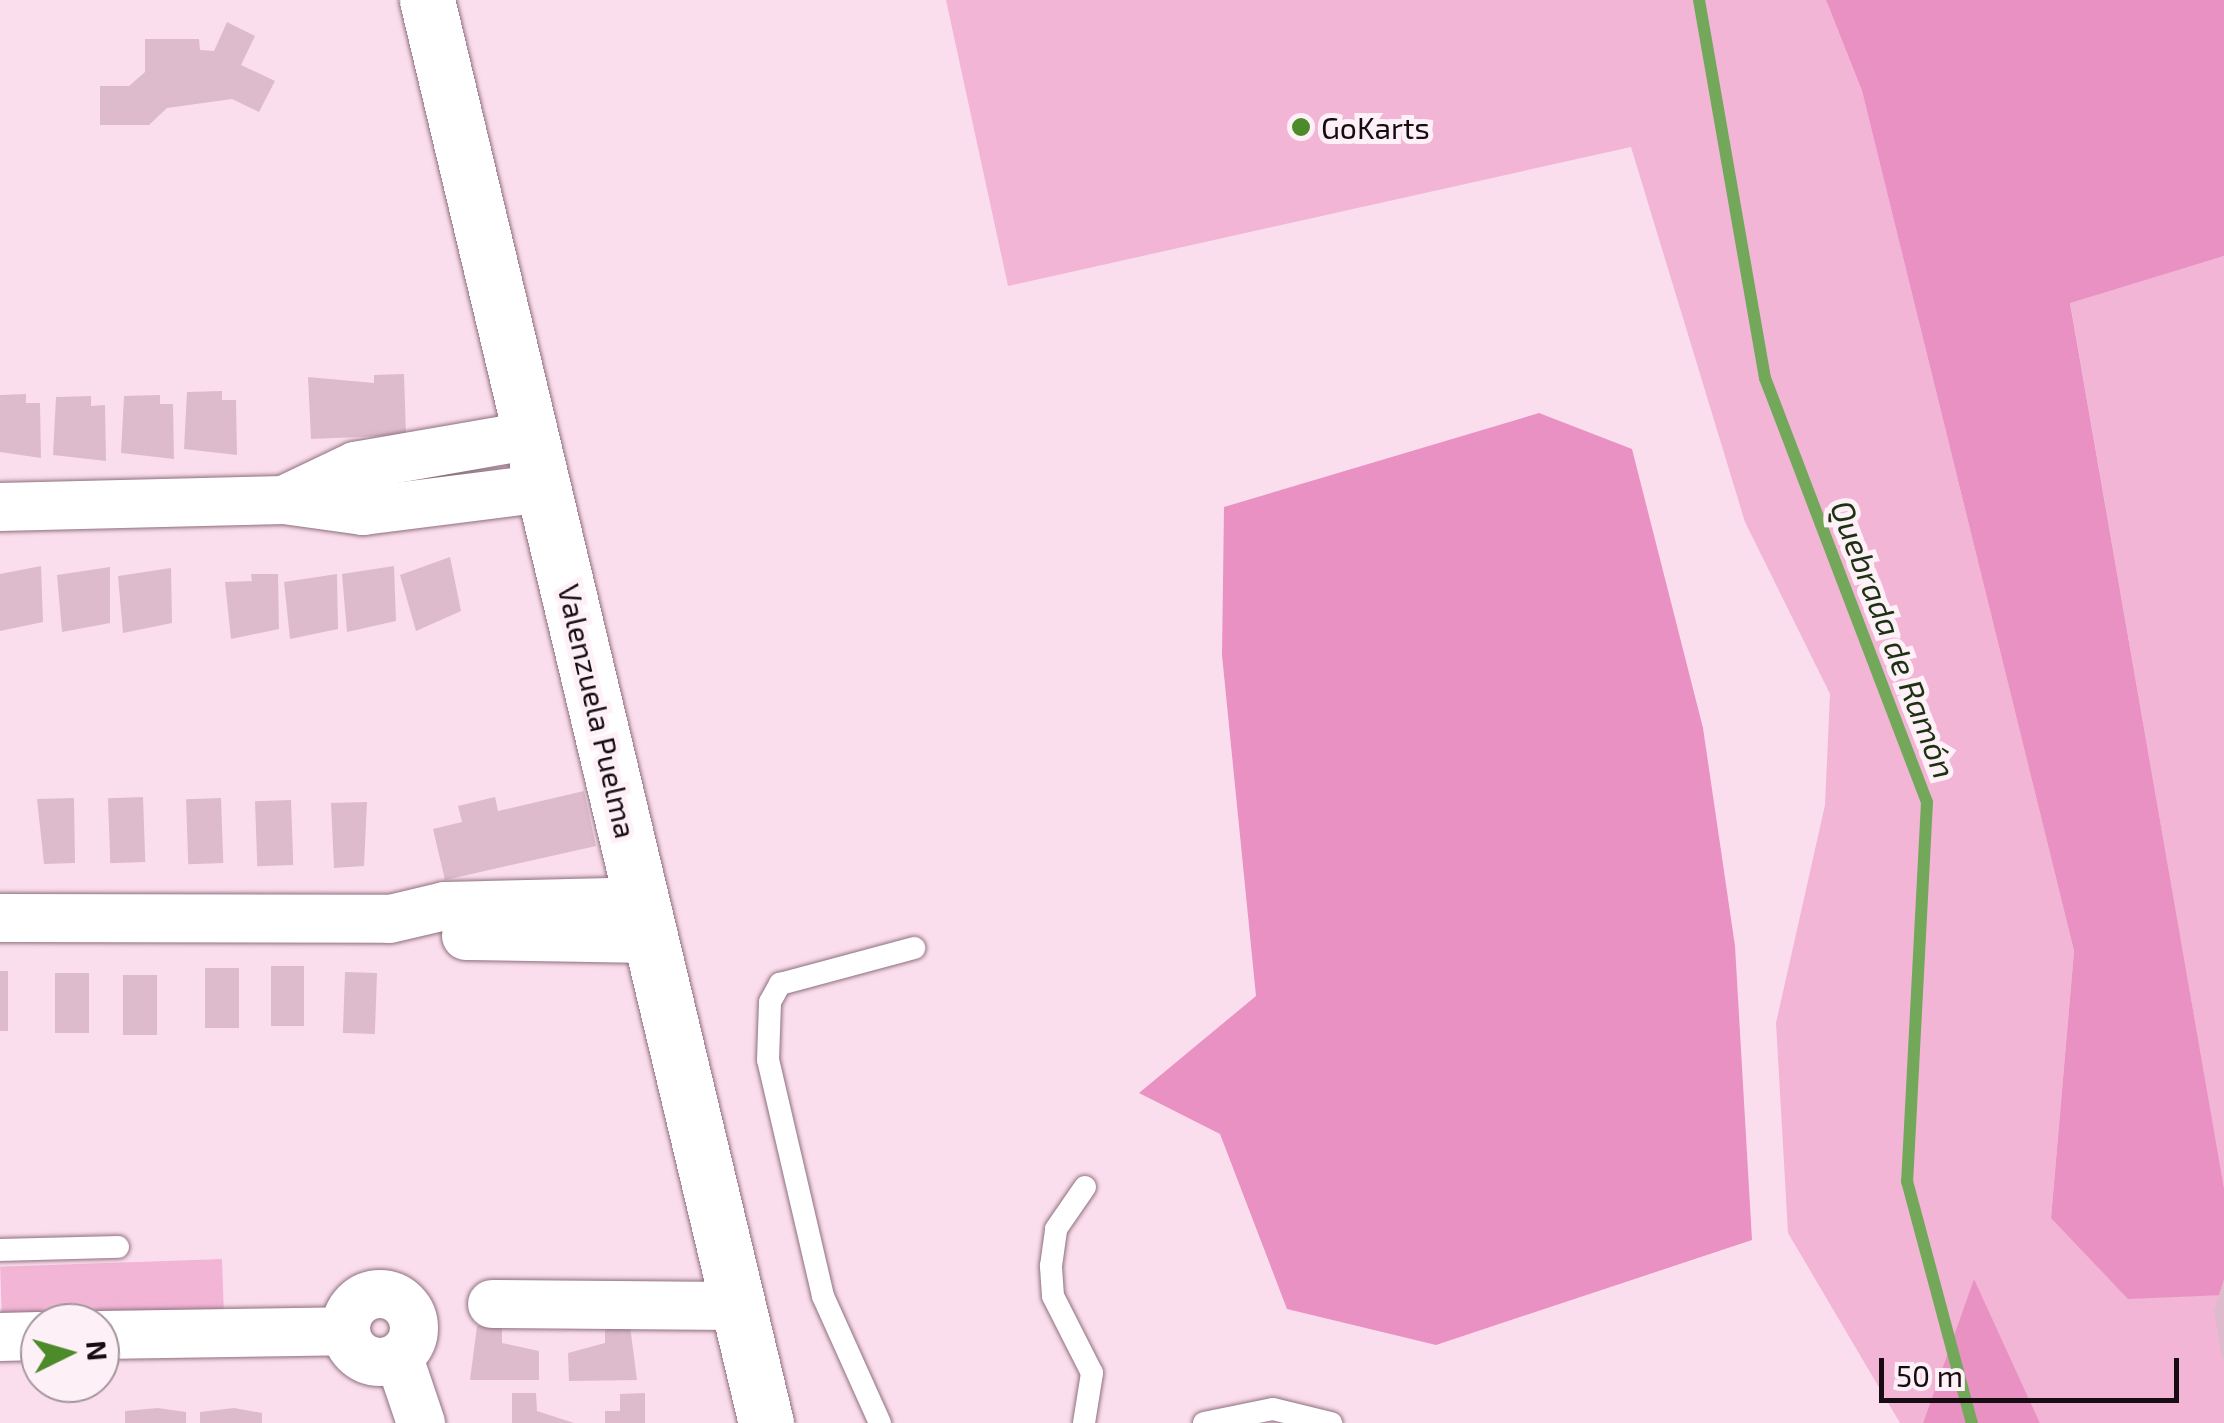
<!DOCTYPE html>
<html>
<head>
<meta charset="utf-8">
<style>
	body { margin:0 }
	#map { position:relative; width:2224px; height:1423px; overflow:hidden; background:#fbdeed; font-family:"Exo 2",sans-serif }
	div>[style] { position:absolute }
	.green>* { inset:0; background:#f2b5d6; transform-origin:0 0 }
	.forest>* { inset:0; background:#e991c3 }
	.stream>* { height:12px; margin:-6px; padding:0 6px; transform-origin:6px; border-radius:6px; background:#73a85a }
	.building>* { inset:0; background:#dbc; transform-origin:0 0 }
	.roads { filter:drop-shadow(0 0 2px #8e6f7f) drop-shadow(0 0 2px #8e6f7f) }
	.lane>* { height:22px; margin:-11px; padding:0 11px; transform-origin:11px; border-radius:11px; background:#fff }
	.street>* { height:48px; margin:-24px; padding:0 24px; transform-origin:24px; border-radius:24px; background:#fff }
	.street>.ring { margin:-24px; padding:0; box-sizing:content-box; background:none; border:48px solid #fff; border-radius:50% }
	.secondary>* { height:55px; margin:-27.5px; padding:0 27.5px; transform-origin:27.5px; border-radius:27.5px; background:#fff }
	.dots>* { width:28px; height:28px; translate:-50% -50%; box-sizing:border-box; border:5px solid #fef0f7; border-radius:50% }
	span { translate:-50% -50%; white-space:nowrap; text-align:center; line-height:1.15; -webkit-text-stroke:10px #fef0f7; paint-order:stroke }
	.poi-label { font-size:30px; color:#170c12 }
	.left { translate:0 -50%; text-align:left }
	.street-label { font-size:30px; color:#170c12 }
	.water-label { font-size:32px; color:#1b3111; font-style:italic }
	.north { position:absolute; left:20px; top:1303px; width:100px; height:100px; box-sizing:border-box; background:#fef0f7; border:2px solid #a2959b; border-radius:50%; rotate:85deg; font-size:28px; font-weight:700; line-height:40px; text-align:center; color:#170c12 }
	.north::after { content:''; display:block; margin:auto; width:35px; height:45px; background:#4c8a2a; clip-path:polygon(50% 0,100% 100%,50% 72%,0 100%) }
	.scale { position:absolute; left:1879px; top:1358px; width:300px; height:45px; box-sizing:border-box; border:5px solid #170c12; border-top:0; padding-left:12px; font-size:30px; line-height:35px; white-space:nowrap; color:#170c12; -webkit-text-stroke:8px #fef0f7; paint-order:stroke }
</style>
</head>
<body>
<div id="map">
	<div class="green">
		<div style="clip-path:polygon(946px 0,1826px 0,1862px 91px,2074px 951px,2051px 1218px,2224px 1295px,2224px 1423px,2040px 1423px,1974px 1280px,1923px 1423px,1900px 1423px,1788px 1233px,1776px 1023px,1825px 805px,1830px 694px,1745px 522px,1631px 147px,1008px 286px)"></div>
		<div style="clip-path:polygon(2224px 256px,2224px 1189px,2070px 302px)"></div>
		<div style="left:222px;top:1259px;width:52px;height:222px;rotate:88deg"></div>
	</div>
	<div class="forest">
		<div style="clip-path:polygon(1826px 0,2224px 0,2224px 256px,2070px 303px,2224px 1188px,2224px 1295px,2128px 1299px,2051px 1218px,2074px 951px,1862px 91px)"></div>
		<div style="clip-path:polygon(1539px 413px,1632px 449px,1703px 728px,1735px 946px,1752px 1240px,1436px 1345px,1287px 1309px,1220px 1134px,1139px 1093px,1256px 996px,1222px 655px,1224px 507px)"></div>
		<div style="clip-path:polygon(1974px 1279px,2040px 1423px,1923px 1423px)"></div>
	</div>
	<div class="stream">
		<div style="left:1699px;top:0;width:384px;rotate:80.1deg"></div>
		<div style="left:1765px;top:378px;width:454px;rotate:69.1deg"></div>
		<div style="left:1927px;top:802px;width:380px;rotate:93deg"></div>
		<div style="left:1907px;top:1181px;width:251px;rotate:75deg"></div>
	</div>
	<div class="building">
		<div style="clip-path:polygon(227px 22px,255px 36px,241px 65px,275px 81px,259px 112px,232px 99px,167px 108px,149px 125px,100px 125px,100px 86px,129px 86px,145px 72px,145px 39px,199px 39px,200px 50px,214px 51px)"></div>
		<div style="clip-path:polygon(404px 374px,406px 435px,311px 439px,308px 377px,374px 383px,374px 375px)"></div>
		<div style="clip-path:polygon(222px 391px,222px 400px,236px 400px,237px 455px,184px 449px,187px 392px)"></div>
		<div style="clip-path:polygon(26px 394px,26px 403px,40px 403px,41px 458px,0 452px,0 395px)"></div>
		<div style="clip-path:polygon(160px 395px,160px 404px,173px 404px,174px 459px,121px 453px,124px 396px)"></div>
		<div style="clip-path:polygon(91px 396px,91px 406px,105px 405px,106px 461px,53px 455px,56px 397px)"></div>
		<div style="clip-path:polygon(450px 557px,461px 611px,416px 631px,400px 575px)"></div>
		<div style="clip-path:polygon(41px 566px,43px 622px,0 631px,0 574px)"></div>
		<div style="clip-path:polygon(394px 566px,396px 621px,347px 632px,342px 574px)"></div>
		<div style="clip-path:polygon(110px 567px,110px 623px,62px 632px,57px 575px)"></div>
		<div style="clip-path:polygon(171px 568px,172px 623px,123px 633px,118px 576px)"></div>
		<div style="clip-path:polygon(251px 574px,278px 574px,279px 629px,231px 639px,225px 582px,252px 581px)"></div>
		<div style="clip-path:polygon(337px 574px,338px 629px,290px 639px,284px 582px)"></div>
		<div style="clip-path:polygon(584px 791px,596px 846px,445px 880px,433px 829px,462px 822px,458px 806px,495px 797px,498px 811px)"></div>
		<div style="left:143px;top:797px;width:65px;height:35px;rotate:88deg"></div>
		<div style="clip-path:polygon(74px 798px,75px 863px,44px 864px,37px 799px)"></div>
		<div style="left:221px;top:798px;width:65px;height:35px;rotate:88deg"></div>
		<div style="left:291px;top:800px;width:65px;height:36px;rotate:88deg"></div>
		<div style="clip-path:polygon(367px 802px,364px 866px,334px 868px,331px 803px)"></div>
		<div style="left:271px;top:966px;width:33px;height:60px"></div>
		<div style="left:205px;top:968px;width:34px;height:60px"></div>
		<div style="left:0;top:971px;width:8px;height:60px"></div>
		<div style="left:345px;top:972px;width:32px;height:61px;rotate:2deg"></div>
		<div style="left:55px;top:973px;width:34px;height:60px"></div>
		<div style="left:123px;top:975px;width:34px;height:60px"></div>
		<div style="clip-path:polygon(2224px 1279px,2224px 1358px,2222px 1358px,2214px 1311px)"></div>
		<div style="clip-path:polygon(502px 1325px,502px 1343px,539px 1351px,539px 1380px,470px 1380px,477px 1326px)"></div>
		<div style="clip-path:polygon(605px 1326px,630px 1326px,637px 1380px,569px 1381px,568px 1353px,605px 1343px)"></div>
		<div style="clip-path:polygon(512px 1393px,536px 1393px,537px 1411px,574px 1423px,512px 1423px)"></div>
		<div style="clip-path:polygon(645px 1393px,645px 1423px,605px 1423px,605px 1411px,620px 1411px,620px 1394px)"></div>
		<div style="clip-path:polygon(158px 1408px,186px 1412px,186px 1423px,125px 1423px,125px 1411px)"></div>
		<div style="clip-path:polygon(234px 1408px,262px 1413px,262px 1423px,200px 1423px,200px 1412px)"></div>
	</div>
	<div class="roads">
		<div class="lane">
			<div style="left:0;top:1250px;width:118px;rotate:-1.5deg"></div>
			<div style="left:880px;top:1423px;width:139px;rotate:-114.2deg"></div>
			<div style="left:823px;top:1296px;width:242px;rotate:-103.1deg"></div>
			<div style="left:768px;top:1060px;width:58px;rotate:-88deg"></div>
			<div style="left:770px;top:1002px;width:21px;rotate:-61deg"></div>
			<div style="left:780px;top:984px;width:139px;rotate:-15deg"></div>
			<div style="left:1084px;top:1423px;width:51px;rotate:-80.9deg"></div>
			<div style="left:1092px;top:1373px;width:86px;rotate:-116.9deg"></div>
			<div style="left:1053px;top:1296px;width:30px;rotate:-94deg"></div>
			<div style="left:1051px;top:1266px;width:37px;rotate:-82deg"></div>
			<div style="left:1056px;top:1229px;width:51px;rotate:-55.4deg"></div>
			<div style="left:1204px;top:1423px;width:70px;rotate:-11.5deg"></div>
			<div style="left:1273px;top:1409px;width:60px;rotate:13.6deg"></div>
		</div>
		<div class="street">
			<div style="left:284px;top:500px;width:79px;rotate:-25.6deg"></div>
			<div style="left:355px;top:466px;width:180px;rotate:-9.9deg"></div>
			<div style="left:0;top:507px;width:284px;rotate:-1.4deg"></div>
			<div style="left:284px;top:500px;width:80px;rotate:7.9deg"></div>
			<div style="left:363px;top:511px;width:183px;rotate:-7.2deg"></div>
			<div style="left:0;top:918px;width:390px;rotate:0.1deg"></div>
			<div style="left:390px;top:919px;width:57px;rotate:-13.3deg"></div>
			<div style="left:445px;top:906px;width:198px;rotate:-1.4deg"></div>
			<div style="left:466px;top:936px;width:185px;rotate:0.9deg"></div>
			<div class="ring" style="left:346px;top:1294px;width:20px;height:20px"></div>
			<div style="left:492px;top:1304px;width:246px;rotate:0.5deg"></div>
			<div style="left:100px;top:1335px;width:246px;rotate:-0.9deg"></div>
			<div style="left:0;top:1337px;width:40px;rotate:-1.4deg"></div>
			<div style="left:399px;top:1358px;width:69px;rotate:71.3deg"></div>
		</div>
		<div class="secondary">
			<div style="left:427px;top:0;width:1463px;rotate:76.6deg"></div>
		</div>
	</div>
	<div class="dots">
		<div style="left:1301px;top:127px;background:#4c8a2a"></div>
	</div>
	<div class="poi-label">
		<span class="left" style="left:1321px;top:127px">GoKarts</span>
	</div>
	<div class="street-label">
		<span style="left:598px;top:711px;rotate:77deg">Valenzuela Puelma</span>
	</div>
	<div class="water-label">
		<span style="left:1894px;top:639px;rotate:69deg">Quebrada de Ramón</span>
	</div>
	<div class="north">N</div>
	<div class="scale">50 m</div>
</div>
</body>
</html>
